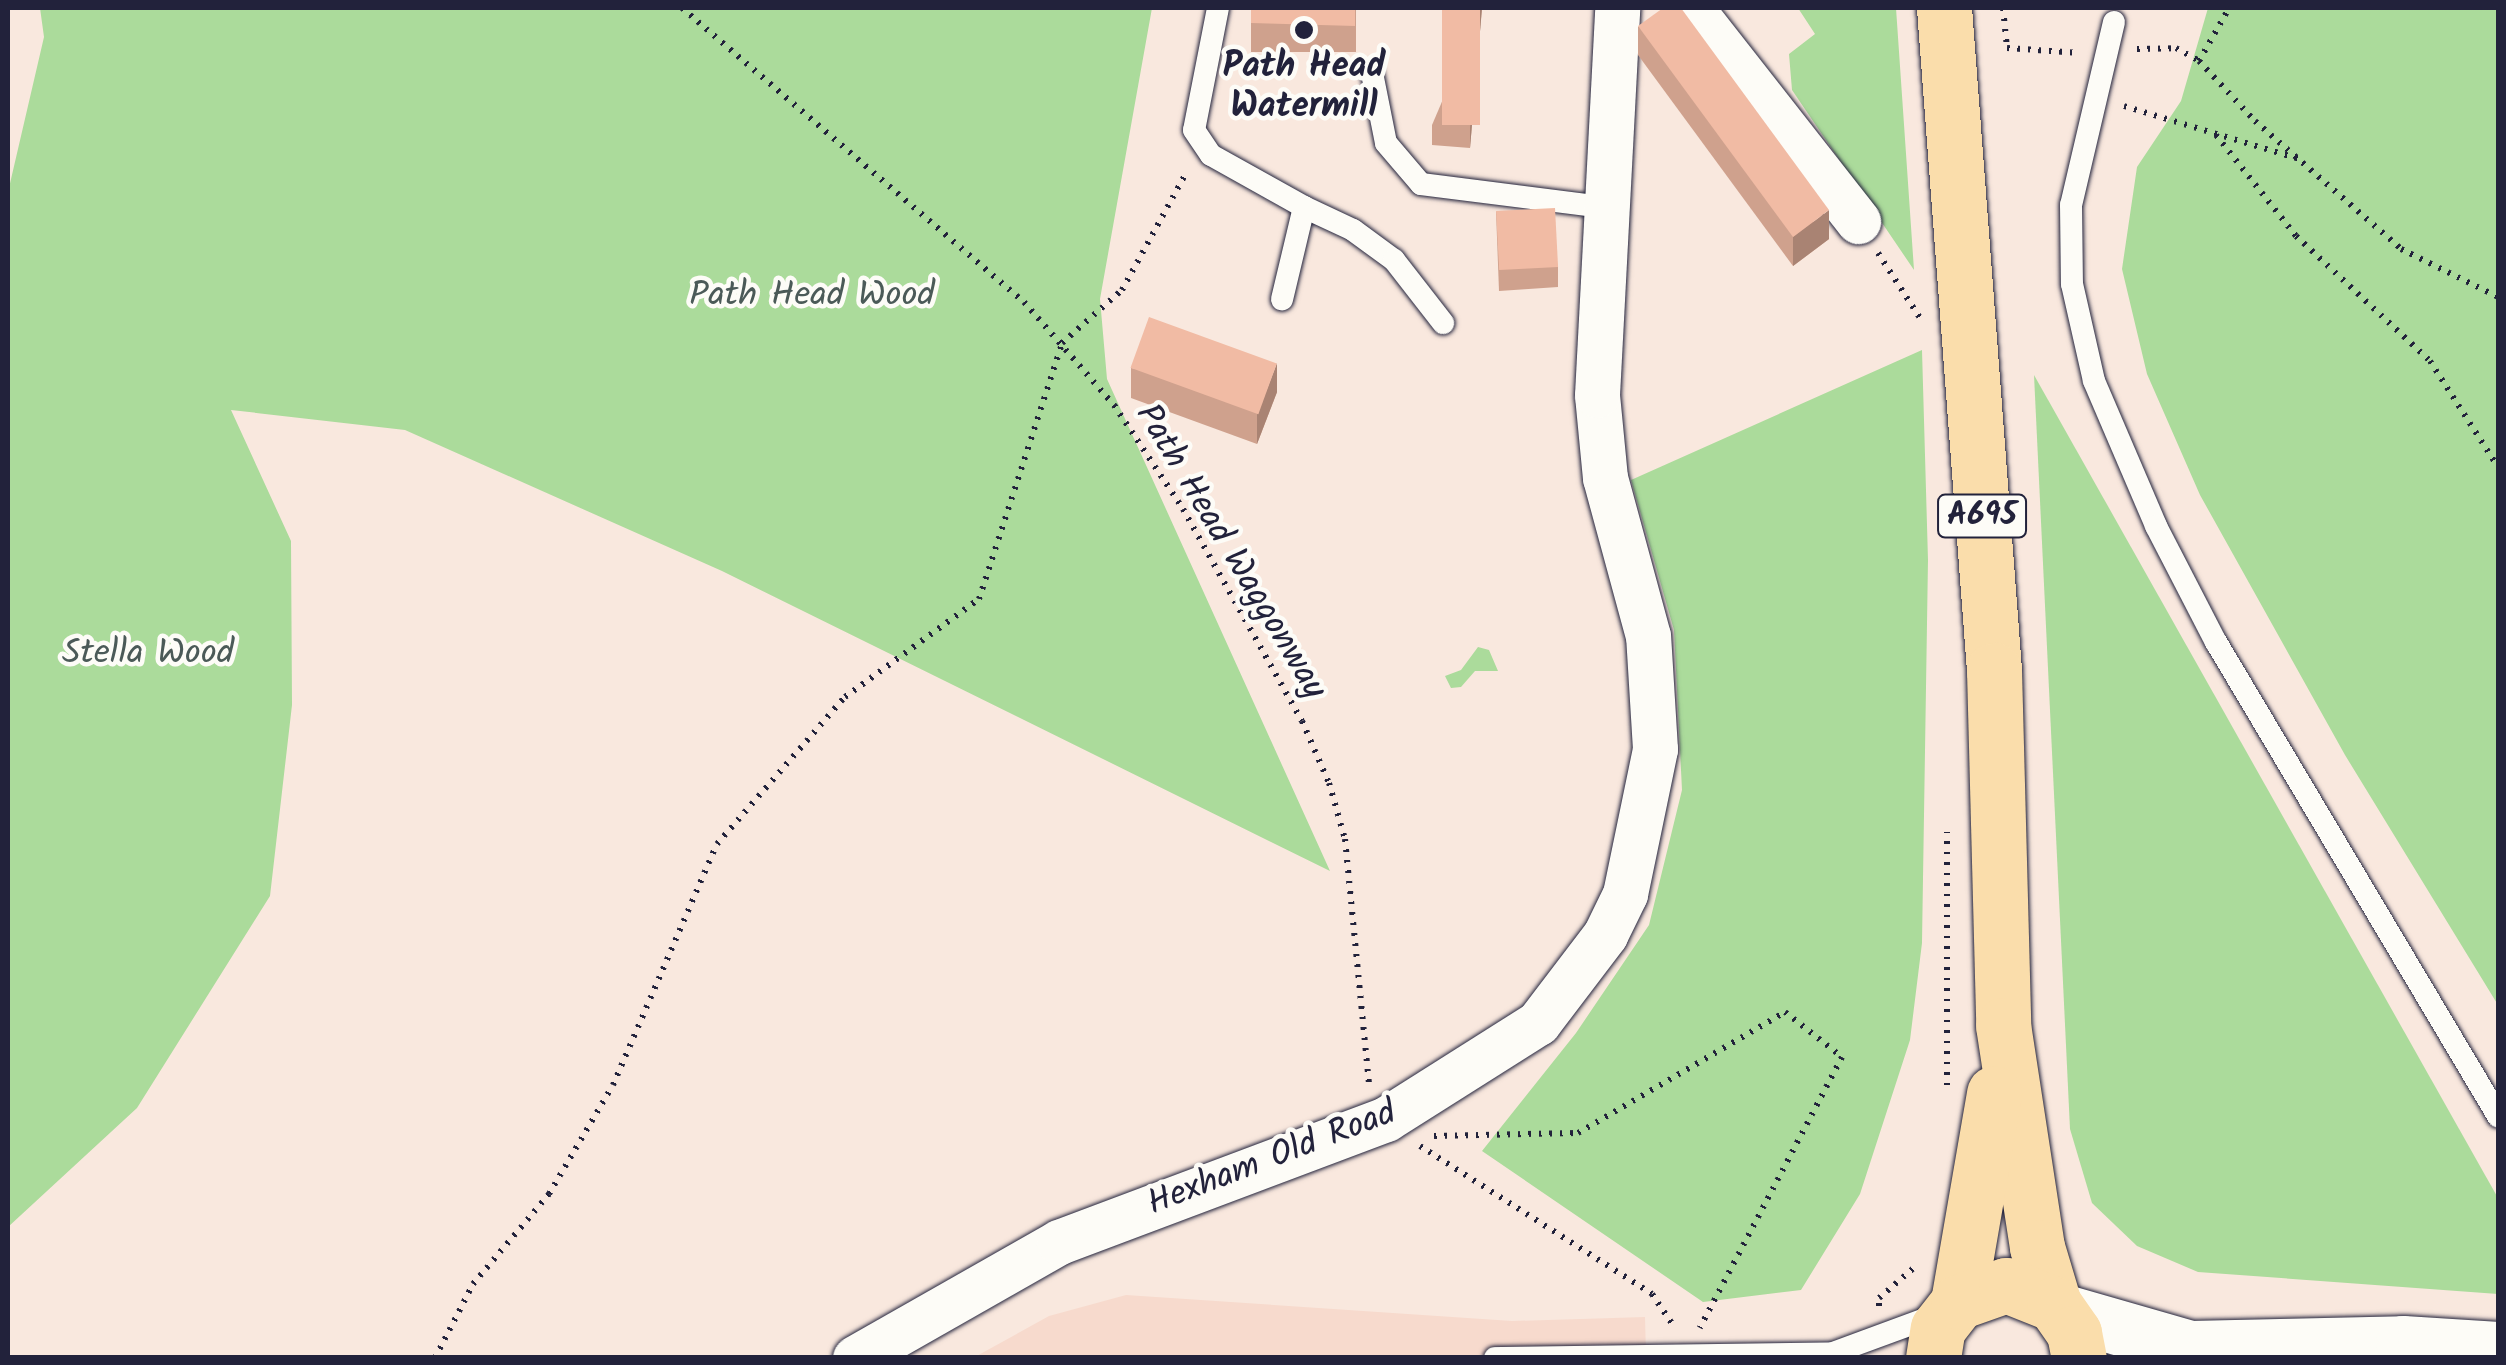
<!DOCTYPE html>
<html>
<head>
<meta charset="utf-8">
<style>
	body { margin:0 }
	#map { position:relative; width:2506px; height:1365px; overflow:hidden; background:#f9e8de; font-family:Kalam,sans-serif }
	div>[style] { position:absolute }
	.built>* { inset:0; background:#f7dacd }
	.green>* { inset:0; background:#abdb9b }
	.path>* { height:6px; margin-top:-3px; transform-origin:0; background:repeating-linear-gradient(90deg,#22223b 0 2.5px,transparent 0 10.5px) }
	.roads { filter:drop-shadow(0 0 2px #22223b) drop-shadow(0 0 2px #22223b) }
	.lane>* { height:22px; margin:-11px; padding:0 11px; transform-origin:11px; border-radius:11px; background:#fdfcf7 }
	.street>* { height:45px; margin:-22.5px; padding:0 22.5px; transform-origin:22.5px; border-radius:22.5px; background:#fdfcf7 }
	.secondary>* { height:55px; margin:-27.5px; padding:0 27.5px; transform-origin:27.5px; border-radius:27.5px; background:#fdfcf7 }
	.primary>* { height:55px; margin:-27.5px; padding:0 27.5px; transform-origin:27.5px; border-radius:27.5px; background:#faddab }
	.wall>* { inset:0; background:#cfa18d; transform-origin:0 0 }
	.shaded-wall>* { inset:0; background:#a98373 }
	.building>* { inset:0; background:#f1bba4; transform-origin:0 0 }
	.dots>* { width:28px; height:28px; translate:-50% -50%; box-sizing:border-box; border:5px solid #fdfcf7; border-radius:50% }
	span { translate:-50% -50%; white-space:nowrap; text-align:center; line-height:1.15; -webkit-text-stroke:9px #fdfcf7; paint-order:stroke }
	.shield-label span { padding:2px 8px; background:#fdfcf7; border:2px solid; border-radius:8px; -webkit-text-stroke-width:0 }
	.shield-label { font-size:32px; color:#22223b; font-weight:700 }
	.poi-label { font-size:35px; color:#22223b; font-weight:700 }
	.park-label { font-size:35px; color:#4b5a58 }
	.street-label { font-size:35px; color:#22223b }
	.frame { position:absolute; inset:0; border:10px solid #22223b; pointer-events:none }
</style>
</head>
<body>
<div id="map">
	<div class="built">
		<div style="clip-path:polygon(1126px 1295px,1512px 1321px,1645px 1317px,1646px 1355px,973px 1358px,1049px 1316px)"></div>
	</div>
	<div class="green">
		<div style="clip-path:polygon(40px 8px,1152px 8px,1100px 299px,1107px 379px,1330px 871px,722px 571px,405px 430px,231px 410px,291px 541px,292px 705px,270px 896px,137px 1108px,8px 1227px,8px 192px,44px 37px)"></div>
		<div style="clip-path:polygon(1798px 8px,1896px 8px,1914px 270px,1792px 90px,1789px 54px,1815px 34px)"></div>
		<div style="clip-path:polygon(2208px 8px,2498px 8px,2498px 1005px,2345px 755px,2200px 495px,2147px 374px,2122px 269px,2137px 167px,2181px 101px)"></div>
		<div style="clip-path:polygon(1922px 350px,1928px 560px,1922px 943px,1910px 1040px,1860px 1194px,1801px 1290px,1703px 1302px,1482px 1151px,1576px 1033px,1649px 925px,1682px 790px,1674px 630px,1631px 480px)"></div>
		<div style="clip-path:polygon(2034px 375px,2498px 1198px,2498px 1294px,2198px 1272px,2137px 1246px,2092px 1203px,2070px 1129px)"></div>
		<div style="clip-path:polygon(1478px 647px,1489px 650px,1498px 671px,1475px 671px,1461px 687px,1451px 688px,1445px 676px,1461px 670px)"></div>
	</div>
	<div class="path">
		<div style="left:682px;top:8px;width:451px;rotate:40.7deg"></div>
		<div style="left:1024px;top:302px;width:137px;rotate:48.9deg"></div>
		<div style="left:1114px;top:405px;width:125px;rotate:56.4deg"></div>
		<div style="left:1183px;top:509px;width:243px;rotate:60.7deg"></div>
		<div style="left:1302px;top:721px;width:68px;rotate:66.5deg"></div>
		<div style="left:1329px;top:783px;width:58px;rotate:74.1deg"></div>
		<div style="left:1345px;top:839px;width:246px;rotate:84.4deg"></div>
		<div style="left:2003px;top:8px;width:40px;rotate:84.3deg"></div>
		<div style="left:2007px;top:48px;width:73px;rotate:3.9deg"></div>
		<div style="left:2137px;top:49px;width:39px;rotate:-1deg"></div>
		<div style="left:2176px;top:48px;width:26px;rotate:29deg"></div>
		<div style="left:2199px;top:61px;width:82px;rotate:47deg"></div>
		<div style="left:2255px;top:121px;width:194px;rotate:41.2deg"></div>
		<div style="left:2401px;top:249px;width:108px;rotate:26.3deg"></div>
		<div style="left:2199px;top:61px;width:61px;rotate:-60.5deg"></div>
		<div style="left:2124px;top:106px;width:183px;rotate:16.8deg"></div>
		<div style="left:2216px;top:135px;width:129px;rotate:51.6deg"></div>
		<div style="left:2296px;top:236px;width:183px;rotate:43deg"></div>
		<div style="left:2430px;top:361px;width:126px;rotate:57.3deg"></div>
		<div style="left:1878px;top:253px;width:77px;rotate:57.1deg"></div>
		<div style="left:1947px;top:1085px;width:253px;rotate:-90deg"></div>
		<div style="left:1434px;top:1136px;width:144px;rotate:-1.2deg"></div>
		<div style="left:1578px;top:1133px;width:240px;rotate:-30.3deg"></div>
		<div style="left:1785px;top:1012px;width:73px;rotate:38.3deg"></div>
		<div style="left:1842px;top:1057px;width:306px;rotate:117.7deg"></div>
		<div style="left:1420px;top:1146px;width:275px;rotate:32.5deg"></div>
		<div style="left:1652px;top:1294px;width:41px;rotate:55.9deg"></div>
		<div style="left:1879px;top:1306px;width:8px;rotate:-90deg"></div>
		<div style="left:1879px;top:1298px;width:49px;rotate:-40.9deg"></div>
		<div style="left:435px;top:1358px;width:83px;rotate:-62.8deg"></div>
		<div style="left:473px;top:1284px;width:118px;rotate:-49.8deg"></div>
		<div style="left:549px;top:1194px;width:126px;rotate:-59.6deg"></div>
		<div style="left:613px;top:1085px;width:262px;rotate:-66.7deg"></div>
		<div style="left:717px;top:844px;width:195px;rotate:-49deg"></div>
		<div style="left:845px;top:697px;width:166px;rotate:-36.2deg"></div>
		<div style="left:979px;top:599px;width:269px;rotate:-72deg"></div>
		<div style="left:1062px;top:343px;width:80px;rotate:-41.5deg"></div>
		<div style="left:1122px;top:290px;width:133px;rotate:-61.3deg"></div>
	</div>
	<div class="roads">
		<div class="lane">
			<div style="left:1218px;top:8px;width:124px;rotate:101.1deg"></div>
			<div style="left:1194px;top:130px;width:30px;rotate:56deg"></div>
			<div style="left:1211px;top:155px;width:107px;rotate:29.2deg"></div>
			<div style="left:1304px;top:207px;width:95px;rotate:103.4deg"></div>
			<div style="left:2114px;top:22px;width:188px;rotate:103.2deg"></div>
			<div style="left:2071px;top:205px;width:79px;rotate:89.3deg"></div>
			<div style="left:2072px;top:284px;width:99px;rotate:77.2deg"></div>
			<div style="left:2094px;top:381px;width:158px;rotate:66.8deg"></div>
			<div style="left:2156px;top:526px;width:131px;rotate:62.7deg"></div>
			<div style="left:2216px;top:642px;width:552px;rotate:59.25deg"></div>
			<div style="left:1372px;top:73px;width:71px;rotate:78.7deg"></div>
			<div style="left:1386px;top:143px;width:54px;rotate:49.5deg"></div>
			<div style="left:1421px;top:184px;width:184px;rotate:7.2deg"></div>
			<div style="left:1304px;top:207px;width:54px;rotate:25.1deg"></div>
			<div style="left:1353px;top:230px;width:51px;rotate:36.2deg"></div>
			<div style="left:1394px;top:260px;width:80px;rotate:52.1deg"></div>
			<div style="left:1495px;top:1358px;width:338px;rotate:-0.8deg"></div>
			<div style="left:1833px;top:1353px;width:113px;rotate:-20.2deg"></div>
		</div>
		<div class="street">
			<div style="left:1691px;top:8px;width:271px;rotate:51.9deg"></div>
			<div style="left:855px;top:1358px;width:235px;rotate:-29.6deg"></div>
			<div style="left:1059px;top:1242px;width:349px;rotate:-20.6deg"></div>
			<div style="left:1386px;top:1119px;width:180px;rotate:-32.3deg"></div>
			<div style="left:1538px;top:1023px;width:111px;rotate:-52.7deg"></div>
			<div style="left:1605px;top:935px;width:46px;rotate:-64deg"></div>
			<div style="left:1625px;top:894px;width:148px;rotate:-78.3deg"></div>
			<div style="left:1655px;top:749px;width:113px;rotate:-93.5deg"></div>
			<div style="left:1648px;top:636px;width:164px;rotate:-105.2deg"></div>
			<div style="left:1605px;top:478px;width:83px;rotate:-95.5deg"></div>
			<div style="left:1597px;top:395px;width:388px;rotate:-87deg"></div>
		</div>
		<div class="secondary">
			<div style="left:2061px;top:1311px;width:134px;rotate:16deg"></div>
			<div style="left:2190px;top:1348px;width:213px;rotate:-1.3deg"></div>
			<div style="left:2403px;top:1343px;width:95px;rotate:3.6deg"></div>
		</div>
		<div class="primary">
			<div style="left:1944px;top:8px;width:664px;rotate:85.68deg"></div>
			<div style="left:1994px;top:670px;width:355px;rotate:88.5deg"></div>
			<div style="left:2003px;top:1025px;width:225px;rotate:81.3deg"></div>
			<div style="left:2037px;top:1247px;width:59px;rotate:73.4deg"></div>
			<div style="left:1958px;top:1302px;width:212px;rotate:-80.2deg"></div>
			<div style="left:1933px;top:1358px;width:30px;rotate:-81deg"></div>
			<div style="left:1938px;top:1328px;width:33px;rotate:-52deg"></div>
			<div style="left:1958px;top:1302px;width:51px;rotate:-19.5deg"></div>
			<div style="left:2006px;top:1285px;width:52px;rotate:21.6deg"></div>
			<div style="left:2054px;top:1304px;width:35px;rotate:55deg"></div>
			<div style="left:2074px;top:1333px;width:25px;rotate:79deg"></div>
		</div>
	</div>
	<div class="wall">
		<div style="left:1251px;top:8px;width:105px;height:44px"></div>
		<div style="clip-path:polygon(1482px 8px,1470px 148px,1432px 145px,1432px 125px)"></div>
		<div style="clip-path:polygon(1638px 26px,1829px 239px,1793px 266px,1638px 55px)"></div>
		<div style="clip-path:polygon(1496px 211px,1558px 267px,1558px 287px,1499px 291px)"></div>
		<div style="clip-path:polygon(1131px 368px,1277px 392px,1257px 444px,1131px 398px)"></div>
	</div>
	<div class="shaded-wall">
		<div style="clip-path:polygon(1480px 8px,1482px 8px,1470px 148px,1470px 128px)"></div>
		<div style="clip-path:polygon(1829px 210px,1829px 239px,1793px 266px,1793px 237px)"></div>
		<div style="clip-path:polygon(1277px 363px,1277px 392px,1257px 444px,1257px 415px)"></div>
	</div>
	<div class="building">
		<div style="clip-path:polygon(1251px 8px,1355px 8px,1355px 26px,1251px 23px)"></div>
		<div style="left:1442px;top:8px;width:38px;height:117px"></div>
		<div style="clip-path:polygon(1663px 8px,1681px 8px,1829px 210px,1793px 237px,1638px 26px)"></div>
		<div style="left:1555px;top:208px;width:59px;height:59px;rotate:87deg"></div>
		<div style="left:1149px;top:317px;width:136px;height:54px;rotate:20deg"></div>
	</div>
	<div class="dots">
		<div style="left:1304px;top:30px;background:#22223b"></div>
	</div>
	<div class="shield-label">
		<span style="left:1982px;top:516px">A695</span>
	</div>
	<div class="poi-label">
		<span style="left:1304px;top:87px">Path Head<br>Watermill</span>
	</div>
	<div class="park-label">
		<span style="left:812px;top:296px">Path Head Wood</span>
		<span style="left:148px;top:654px">Stella Wood</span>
	</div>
	<div class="street-label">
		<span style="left:1230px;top:552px;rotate:59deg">Path Head Waggonway</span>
		<span style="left:1272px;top:1159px;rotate:-21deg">Hexham Old Road</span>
	</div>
	<div class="frame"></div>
</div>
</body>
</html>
